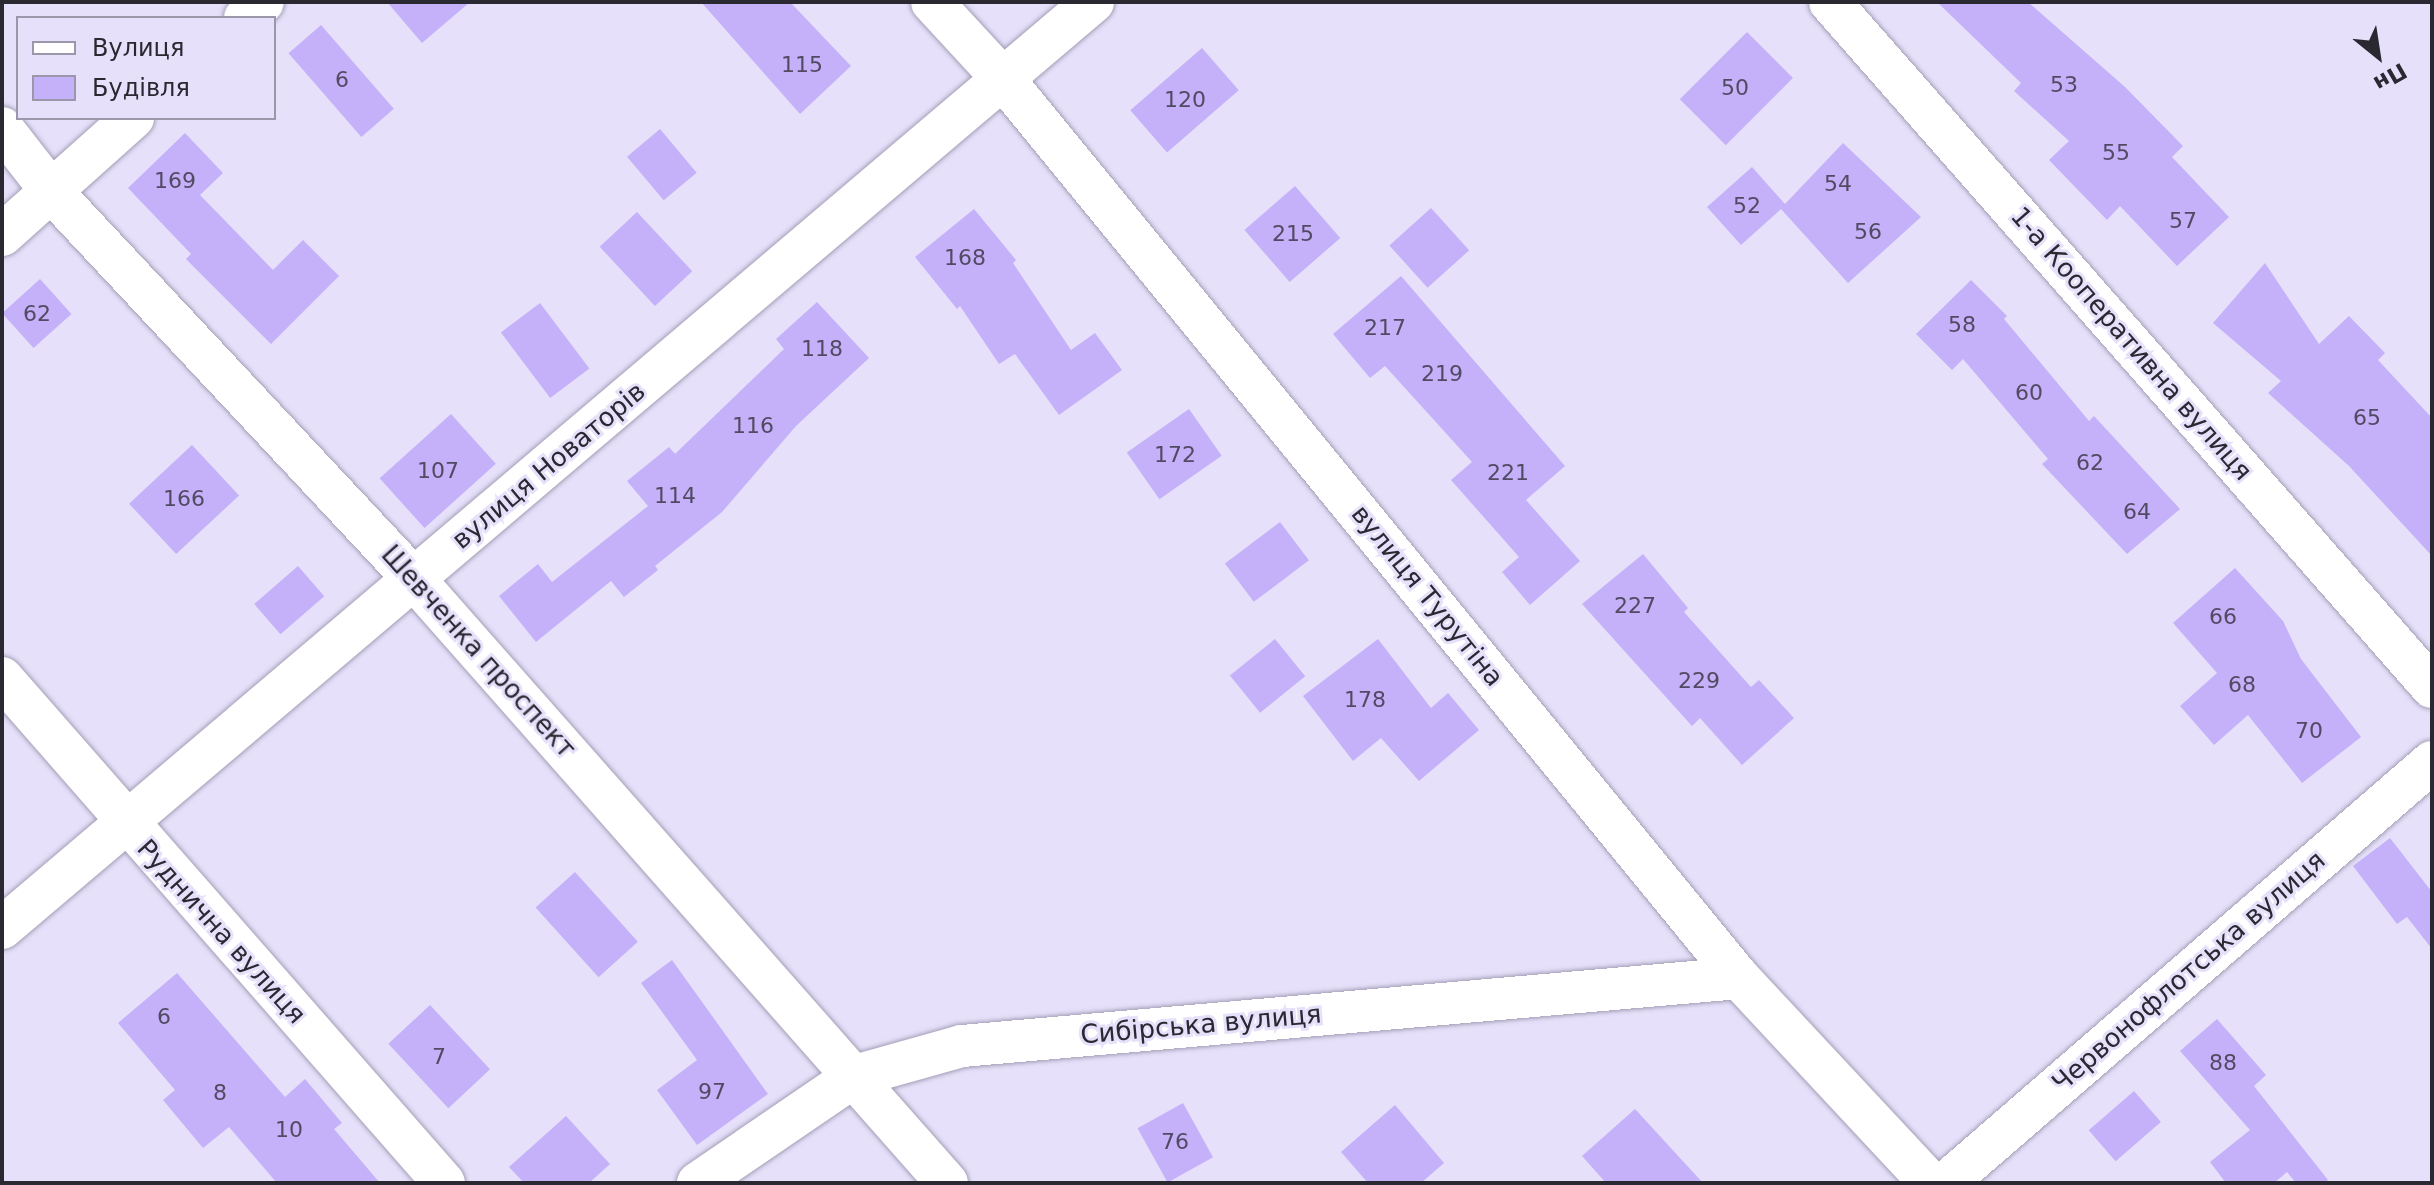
<!DOCTYPE html>
<html>
<head>
<meta charset="utf-8">
<style>
	body { margin:0 }
	#map { position:relative; width:2434px; height:1185px; overflow:hidden; background:#e6e0fa; font-family:"DejaVu Sans",sans-serif }
	div>[style] { position:absolute }
	.building>* { inset:0; background:#c5b1f9; transform-origin:0 0 }
	.roads { filter:drop-shadow(0 0 2px #a49eb6) drop-shadow(0 0 2px #a49eb6) }
	.minor>* { height:42px; margin:-21px; padding:0 21px; transform-origin:21px; border-radius:21px; background:#fff }
	span { translate:-50% -50%; white-space:nowrap; text-align:center; line-height:1.15; -webkit-text-stroke:6px #e6e0fa; paint-order:stroke }
	.number-label { font-size:22px; color:#514a63 }
	.number-label span { -webkit-text-stroke-width:0 }
	.street-label { font-size:26px; color:#2a2831 }
	.frame { position:absolute; inset:0; border:4px solid #2a2831; pointer-events:none }
	.legend { position:absolute; left:16px; top:16px; width:260px; height:104px; box-sizing:border-box; background:#e6e0fa; border:2px solid #9b96aa; margin:0; padding:10px 14px; list-style:none; font-size:24px; color:#2a2831 }
	.legend li { display:flex; align-items:center; gap:16px; height:40px }
	.legend b { width:40px; border:2px solid #9b96aa }
	.north { position:absolute; left:2338px; top:16px; width:80px; height:80px; -webkit-text-stroke:6px #e6e0fa; paint-order:stroke; rotate:150deg; font-size:22px; font-weight:700; line-height:32px; text-align:center; color:#2a2831 }
	.north::after { content:''; display:block; margin:auto; width:28px; height:36px; background:#2a2831; clip-path:polygon(50% 0,100% 100%,50% 72%,0 100%) }
</style>
</head>
<body>
<div id="map">
	<div class="building">
		<div style="clip-path:polygon(387px 2px,470px 2px,422px 43px)"></div>
		<div style="clip-path:polygon(701px 2px,790px 2px,851px 66px,800px 114px)"></div>
		<div style="clip-path:polygon(1937px 2px,2028px 2px,2125px 87px,2183px 146px,2172px 157px,2229px 217px,2177px 266px,2120px 206px,2107px 220px,2049px 160px,2069px 141px,2014px 91px,2021px 83px)"></div>
		<div style="left:321px;top:25px;width:111px;height:43px;rotate:49deg"></div>
		<div style="left:1747px;top:32px;width:65px;height:95px;rotate:45deg"></div>
		<div style="left:1202px;top:48px;width:56px;height:95px;rotate:49deg"></div>
		<div style="left:660px;top:129px;width:57px;height:43px;rotate:50deg"></div>
		<div style="clip-path:polygon(185px 133px,223px 173px,200px 195px,273px 270px,303px 240px,339px 276px,271px 344px,186px 259px,191px 254px,128px 188px)"></div>
		<div style="clip-path:polygon(1843px 143px,1921px 217px,1848px 283px,1781px 209px,1741px 245px,1707px 207px,1752px 167px,1785px 204px)"></div>
		<div style="left:1295px;top:186px;width:69px;height:67px;rotate:49deg"></div>
		<div style="left:1431px;top:208px;width:57px;height:56px;rotate:48deg"></div>
		<div style="clip-path:polygon(974px 209px,1016px 260px,1013px 263px,1071px 350px,1095px 333px,1122px 370px,1059px 415px,1015px 354px,999px 364px,960px 306px,957px 309px,915px 257px)"></div>
		<div style="left:637px;top:212px;width:81px;height:51px;rotate:47deg"></div>
		<div style="clip-path:polygon(2265px 263px,2319px 344px,2349px 316px,2385px 353px,2378px 360px,2432px 418px,2432px 556px,2349px 466px,2268px 393px,2281px 381px,2213px 323px)"></div>
		<div style="clip-path:polygon(1401px 276px,1565px 466px,1526px 500px,1580px 561px,1530px 605px,1502px 572px,1519px 557px,1451px 480px,1472px 462px,1385px 366px,1370px 378px,1333px 334px)"></div>
		<div style="left:40px;top:279px;width:47px;height:51px;rotate:48deg"></div>
		<div style="clip-path:polygon(1971px 280px,2007px 316px,2004px 319px,2089px 421px,2094px 416px,2180px 509px,2127px 554px,2042px 464px,2048px 459px,1963px 359px,1952px 370px,1916px 334px)"></div>
		<div style="clip-path:polygon(817px 302px,869px 358px,796px 426px,722px 512px,655px 566px,658px 570px,624px 597px,611px 581px,536px 642px,499px 596px,538px 564px,552px 582px,648px 506px,627px 481px,669px 447px,675px 454px,784px 349px,776px 339px)"></div>
		<div style="left:540px;top:303px;width:82px;height:49px;rotate:53deg"></div>
		<div style="left:1189px;top:409px;width:57px;height:76px;rotate:55deg"></div>
		<div style="left:451px;top:414px;width:67px;height:96px;rotate:48deg"></div>
		<div style="left:192px;top:445px;width:69px;height:86px;rotate:47deg"></div>
		<div style="left:1280px;top:522px;width:48px;height:69px;rotate:53deg"></div>
		<div style="clip-path:polygon(1643px 554px,1688px 608px,1684px 612px,1751px 687px,1759px 680px,1794px 718px,1742px 765px,1700px 718px,1692px 726px,1582px 604px)"></div>
		<div style="left:298px;top:566px;width:40px;height:58px;rotate:49deg"></div>
		<div style="clip-path:polygon(2235px 568px,2283px 621px,2301px 659px,2361px 737px,2302px 783px,2248px 715px,2214px 745px,2180px 706px,2217px 673px,2173px 623px)"></div>
		<div style="left:1275px;top:639px;width:48px;height:58px;rotate:51deg"></div>
		<div style="clip-path:polygon(1378px 639px,1431px 708px,1448px 693px,1479px 730px,1419px 781px,1381px 738px,1353px 761px,1303px 696px)"></div>
		<div style="clip-path:polygon(2390px 838px,2432px 892px,2432px 949px,2407px 917px,2397px 924px,2353px 866px)"></div>
		<div style="left:575px;top:872px;width:94px;height:53px;rotate:48deg"></div>
		<div style="clip-path:polygon(672px 960px,768px 1094px,697px 1145px,657px 1090px,697px 1060px,641px 983px)"></div>
		<div style="clip-path:polygon(177px 973px,285px 1097px,305px 1079px,342px 1123px,334px 1129px,380px 1183px,277px 1183px,229px 1127px,203px 1148px,163px 1100px,175px 1090px,118px 1023px)"></div>
		<div style="left:430px;top:1005px;width:88px;height:57px;rotate:47deg"></div>
		<div style="clip-path:polygon(2217px 1019px,2266px 1075px,2254px 1086px,2328px 1180px,2324px 1183px,2296px 1183px,2287px 1172px,2274px 1183px,2226px 1183px,2210px 1162px,2250px 1130px,2180px 1051px)"></div>
		<div style="left:2134px;top:1091px;width:41px;height:60px;rotate:49deg"></div>
		<div style="left:1183px;top:1103px;width:62px;height:52px;rotate:61deg"></div>
		<div style="clip-path:polygon(1395px 1105px,1444px 1163px,1421px 1183px,1368px 1183px,1341px 1152px)"></div>
		<div style="clip-path:polygon(1635px 1109px,1703px 1183px,1606px 1183px,1582px 1156px)"></div>
		<div style="clip-path:polygon(566px 1116px,610px 1164px,589px 1183px,524px 1183px,509px 1167px)"></div>
	</div>
	<div class="roads">
		<div class="minor">
			<div style="left:932px;top:2px;width:108px;rotate:47.3deg"></div>
			<div style="left:1005px;top:81px;width:1159px;rotate:50.71deg"></div>
			<div style="left:1739px;top:978px;width:280px;rotate:47deg"></div>
			<div style="left:1830px;top:2px;width:912px;rotate:48.69deg"></div>
			<div style="left:245px;top:18px;width:24px;rotate:-42deg"></div>
			<div style="left:2px;top:128px;width:80px;rotate:52.1deg"></div>
			<div style="left:51px;top:191px;width:533px;rotate:46.9deg"></div>
			<div style="left:415px;top:580px;width:804px;rotate:48.58deg"></div>
			<div style="left:2px;top:235px;width:176px;rotate:-41.8deg"></div>
			<div style="left:2px;top:678px;width:671px;rotate:48.81deg"></div>
			<div style="left:2px;top:928px;width:1431px;rotate:-40.32deg"></div>
			<div style="left:698px;top:1183px;width:190px;rotate:-34.3deg"></div>
			<div style="left:855px;top:1076px;width:111px;rotate:-15.7deg"></div>
			<div style="left:962px;top:1046px;width:780px;rotate:-5deg"></div>
			<div style="left:1946px;top:1183px;width:643px;rotate:-40.9deg"></div>
		</div>
	</div>
	<div class="number-label">
		<span style="left:802px;top:65px">115</span>
		<span style="left:342px;top:80px">6</span>
		<span style="left:2064px;top:85px">53</span>
		<span style="left:1735px;top:88px">50</span>
		<span style="left:1185px;top:100px">120</span>
		<span style="left:2116px;top:153px">55</span>
		<span style="left:175px;top:181px">169</span>
		<span style="left:1838px;top:184px">54</span>
		<span style="left:1747px;top:206px">52</span>
		<span style="left:2183px;top:221px">57</span>
		<span style="left:1868px;top:232px">56</span>
		<span style="left:1293px;top:234px">215</span>
		<span style="left:965px;top:258px">168</span>
		<span style="left:37px;top:314px">62</span>
		<span style="left:1962px;top:325px">58</span>
		<span style="left:1385px;top:328px">217</span>
		<span style="left:822px;top:349px">118</span>
		<span style="left:1442px;top:374px">219</span>
		<span style="left:2029px;top:393px">60</span>
		<span style="left:2367px;top:418px">65</span>
		<span style="left:753px;top:426px">116</span>
		<span style="left:1175px;top:455px">172</span>
		<span style="left:2090px;top:463px">62</span>
		<span style="left:438px;top:471px">107</span>
		<span style="left:1508px;top:473px">221</span>
		<span style="left:675px;top:496px">114</span>
		<span style="left:184px;top:499px">166</span>
		<span style="left:2137px;top:512px">64</span>
		<span style="left:1635px;top:606px">227</span>
		<span style="left:2223px;top:617px">66</span>
		<span style="left:1699px;top:681px">229</span>
		<span style="left:2242px;top:685px">68</span>
		<span style="left:1365px;top:700px">178</span>
		<span style="left:2309px;top:731px">70</span>
		<span style="left:164px;top:1017px">6</span>
		<span style="left:439px;top:1057px">7</span>
		<span style="left:2223px;top:1063px">88</span>
		<span style="left:712px;top:1092px">97</span>
		<span style="left:220px;top:1093px">8</span>
		<span style="left:289px;top:1130px">10</span>
		<span style="left:1175px;top:1142px">76</span>
	</div>
	<div class="street-label">
		<span style="left:2131px;top:344px;rotate:49deg">1-а Кооперативна вулиця</span>
		<span style="left:549px;top:466px;rotate:-40deg">вулиця Новаторів</span>
		<span style="left:1427px;top:596px;rotate:51deg">вулиця Турутіна</span>
		<span style="left:478px;top:652px;rotate:48deg">Шевченка проспект</span>
		<span style="left:221px;top:932px;rotate:48deg">Руднична вулиця</span>
		<span style="left:2189px;top:972px;rotate:-41deg">Червонофлотська вулиця</span>
		<span style="left:1201px;top:1025px;rotate:-5deg">Сибірська вулиця</span>
	</div>
	<div class="frame"></div>
	<ul class="legend">
	<li><b style="height:10px;background:#fff"></b>Вулиця</li>
	<li><b style="height:22px;background:#c5b1f9"></b>Будівля</li>
	</ul>
	<div class="north">Пн</div>
</div>
</body>
</html>
